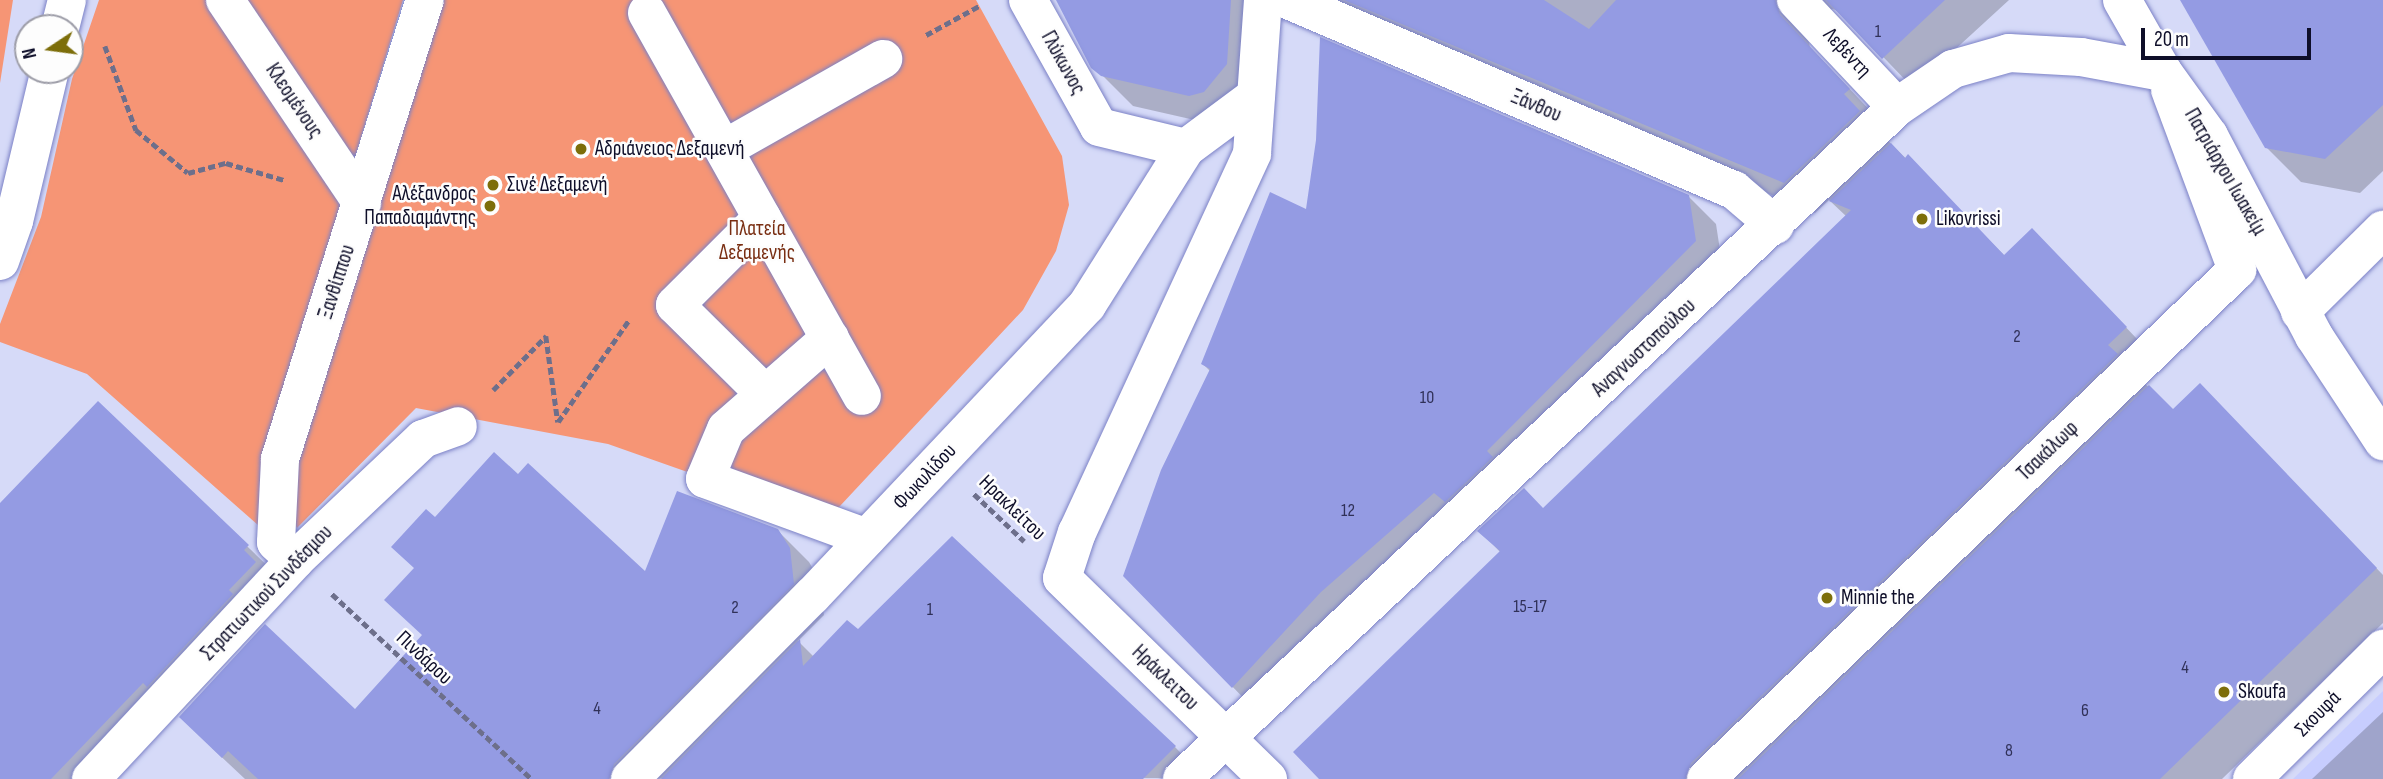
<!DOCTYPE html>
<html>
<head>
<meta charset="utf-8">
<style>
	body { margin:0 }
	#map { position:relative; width:2383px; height:779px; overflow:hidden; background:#d6daf8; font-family:"Sofia Sans Condensed",sans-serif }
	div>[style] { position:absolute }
	.built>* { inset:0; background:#c7cdfe }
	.green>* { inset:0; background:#f69575 }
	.shadow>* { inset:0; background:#0003 }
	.building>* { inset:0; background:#949be3 }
	.path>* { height:4.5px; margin-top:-2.25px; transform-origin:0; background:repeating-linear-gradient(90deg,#6d6f8b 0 7px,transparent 0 10.5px) }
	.roads { filter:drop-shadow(0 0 2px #7b81c6) drop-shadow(0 0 2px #7b81c6) }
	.pedestrian>* { height:38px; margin:-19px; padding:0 19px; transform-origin:19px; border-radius:19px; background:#fff }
	.minor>* { height:38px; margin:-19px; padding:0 19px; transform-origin:19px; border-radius:19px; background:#fff }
	.tertiary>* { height:38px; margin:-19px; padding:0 19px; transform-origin:19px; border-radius:19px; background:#fff }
	.dots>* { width:19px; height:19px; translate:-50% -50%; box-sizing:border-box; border:4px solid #fdfdfd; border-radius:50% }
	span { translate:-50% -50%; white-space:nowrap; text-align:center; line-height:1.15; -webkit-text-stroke:5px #fdfdfd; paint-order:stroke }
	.number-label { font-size:18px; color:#303158 }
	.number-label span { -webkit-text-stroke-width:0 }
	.street-label { font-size:21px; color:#0e0e29 }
	.poi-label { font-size:21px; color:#0e0e29 }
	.left { translate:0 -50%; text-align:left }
	.right { translate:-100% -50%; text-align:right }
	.park-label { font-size:21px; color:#792e12 }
	.north { position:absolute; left:14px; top:14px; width:70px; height:70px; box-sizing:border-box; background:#fdfdfd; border:2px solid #9d9da8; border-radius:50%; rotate:257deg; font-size:19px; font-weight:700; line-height:28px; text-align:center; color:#0e0e29 }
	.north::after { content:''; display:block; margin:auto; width:24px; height:32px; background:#7d6e0a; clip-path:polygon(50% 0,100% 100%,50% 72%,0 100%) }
	.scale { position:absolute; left:2141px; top:28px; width:170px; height:32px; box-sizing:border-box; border:4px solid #0e0e29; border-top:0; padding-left:9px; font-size:21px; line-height:24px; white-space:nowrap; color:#0e0e29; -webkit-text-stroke:5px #fdfdfd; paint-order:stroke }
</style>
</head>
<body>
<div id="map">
	<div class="built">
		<div style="clip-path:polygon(2383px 691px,2383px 779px,2293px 779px)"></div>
	</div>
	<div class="green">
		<div style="clip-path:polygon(0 0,13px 0,0 83px)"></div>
		<div style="clip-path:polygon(99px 0,403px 0,267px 445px,259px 526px,87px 374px,0 342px,0 324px,41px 217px,72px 79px)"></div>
		<div style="clip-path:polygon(444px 0,976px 0,1062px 156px,1069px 205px,1056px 251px,1023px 310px,826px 521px,608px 444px,416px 408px,297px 528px,289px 513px,291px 482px)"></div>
	</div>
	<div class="shadow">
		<div style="clip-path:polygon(1057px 0,1263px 0,1257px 95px,1221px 126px,1133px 106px,1102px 75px)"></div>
		<div style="clip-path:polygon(1290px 0,2009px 0,1913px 88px,1840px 12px,1833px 9px,1812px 14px,1805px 26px,1810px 47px,1879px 120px,1873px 126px,2005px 256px,2063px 261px,2156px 359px,2138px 377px,2173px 411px,2230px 416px,2383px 575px,2383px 623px,2222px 779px,1321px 779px,1501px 553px,1480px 531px,1544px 510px,1847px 217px,1829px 200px,1815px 213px,1329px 10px)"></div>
		<div style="clip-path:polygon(2182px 0,2383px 0,2383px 171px,2360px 193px,2301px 182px,2266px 147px)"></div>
		<div style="clip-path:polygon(1688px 196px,1716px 224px,1723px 270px,1260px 715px,1125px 576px,1210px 371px,1203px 364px,1307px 212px)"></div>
		<div style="clip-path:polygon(98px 403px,277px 575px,257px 621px,261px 625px,177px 715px,173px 711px,108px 779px,0 779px,0 569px)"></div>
		<div style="clip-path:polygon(518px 477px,645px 574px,777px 530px,809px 562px,820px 581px,824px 615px,798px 641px,814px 657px,1175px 747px,1205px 778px,245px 779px,212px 748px,355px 711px,424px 636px,415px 568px,435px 519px)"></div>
		<div style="clip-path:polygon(2383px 712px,2383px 779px,2312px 779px)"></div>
	</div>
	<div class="building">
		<div style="clip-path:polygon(1056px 0,1231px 0,1227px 64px,1204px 92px,1189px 96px,1101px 76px,1091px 68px)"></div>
		<div style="clip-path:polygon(1344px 0,1544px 0,1589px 29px,1616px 0,1775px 0,1780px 15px,1850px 89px,1844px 94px,1860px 111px,1784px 183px)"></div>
		<div style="clip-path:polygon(1826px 0,1945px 0,1882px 59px)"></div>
		<div style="clip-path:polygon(2180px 0,2383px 0,2383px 105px,2325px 159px,2265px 148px)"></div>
		<div style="clip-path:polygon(1320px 37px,1689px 195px,1696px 241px,1487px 451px,1493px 457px,1445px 502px,1434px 493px,1321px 592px,1232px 688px,1123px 576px,1161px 470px,1210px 369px,1201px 364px,1270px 192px,1306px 209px,1316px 140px)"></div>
		<div style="clip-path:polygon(1891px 143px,1905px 158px,1908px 154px,2004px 255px,2032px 228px,2127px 327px,2108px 345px,2118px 354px,1691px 763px,1685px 779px,1319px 779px,1293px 752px,1500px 551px,1477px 531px,1524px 488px,1543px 508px,1851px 210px,1829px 201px)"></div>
		<div style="clip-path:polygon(2200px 383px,2377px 568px,2160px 779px,1738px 779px,2149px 385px,2173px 409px)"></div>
		<div style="clip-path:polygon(98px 401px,249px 545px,244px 550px,256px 562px,229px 590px,233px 594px,147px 687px,143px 683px,51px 779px,0 779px,0 503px)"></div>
		<div style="clip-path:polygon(494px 452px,518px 474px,528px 463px,645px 571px,677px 491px,778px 529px,790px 548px,794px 584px,614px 764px,609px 779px,258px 779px,228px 751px,222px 758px,179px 717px,265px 624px,355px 709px,422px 635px,384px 600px,414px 568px,391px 547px,426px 509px,435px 517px)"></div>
		<div style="clip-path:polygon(952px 536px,1176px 746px,1143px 779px,661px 779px,800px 639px,803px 666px,847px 620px,858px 629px)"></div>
	</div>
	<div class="path">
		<div style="left:926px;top:35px;width:60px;rotate:-28.7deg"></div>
		<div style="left:105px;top:46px;width:90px;rotate:69.7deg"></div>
		<div style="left:136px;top:130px;width:67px;rotate:39.6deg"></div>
		<div style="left:188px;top:173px;width:39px;rotate:-15deg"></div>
		<div style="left:226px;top:163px;width:60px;rotate:16.3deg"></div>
		<div style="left:493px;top:390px;width:76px;rotate:-45.5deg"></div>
		<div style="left:546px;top:336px;width:87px;rotate:82.1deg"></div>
		<div style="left:558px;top:422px;width:124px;rotate:-55.2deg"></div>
		<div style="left:974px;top:494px;width:69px;rotate:43.2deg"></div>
		<div style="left:332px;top:594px;width:272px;rotate:42.8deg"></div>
	</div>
	<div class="roads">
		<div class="pedestrian">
			<div style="left:647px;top:13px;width:439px;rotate:60.7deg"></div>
			<div style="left:724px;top:149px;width:183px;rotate:-29.5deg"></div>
			<div style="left:762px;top:218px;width:123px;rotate:135deg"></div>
			<div style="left:675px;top:305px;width:127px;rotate:44.7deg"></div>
			<div style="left:830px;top:338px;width:138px;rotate:138.8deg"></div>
			<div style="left:726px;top:429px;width:54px;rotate:112.8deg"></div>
			<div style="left:705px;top:479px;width:172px;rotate:20deg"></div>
			<div style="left:1706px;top:779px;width:736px;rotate:-43.79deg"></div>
			<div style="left:2237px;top:270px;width:192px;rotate:-110.4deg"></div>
		</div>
		<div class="minor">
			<div style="left:225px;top:0;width:245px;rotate:56deg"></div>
			<div style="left:1028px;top:0;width:145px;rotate:60.8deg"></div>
			<div style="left:1099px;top:127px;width:89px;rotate:13.6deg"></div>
			<div style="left:1186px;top:148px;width:87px;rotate:-36.6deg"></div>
			<div style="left:1263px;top:0;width:154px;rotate:94.1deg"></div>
			<div style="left:1252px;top:154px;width:417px;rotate:114.8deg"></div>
			<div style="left:1077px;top:532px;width:48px;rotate:108.1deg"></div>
			<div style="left:1062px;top:578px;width:288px;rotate:44.3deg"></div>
			<div style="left:1288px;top:0;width:485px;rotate:23.1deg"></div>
			<div style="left:1734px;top:190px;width:54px;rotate:40.5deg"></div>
			<div style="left:1796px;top:0;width:147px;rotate:46.7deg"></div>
			<div style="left:2300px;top:312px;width:117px;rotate:-44.7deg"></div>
			<div style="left:295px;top:560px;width:26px;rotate:-137deg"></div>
			<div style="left:276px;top:542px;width:83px;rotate:-87.2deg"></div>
			<div style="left:280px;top:459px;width:481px;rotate:-72.5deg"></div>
			<div style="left:91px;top:779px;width:299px;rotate:-47deg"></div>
			<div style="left:295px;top:560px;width:176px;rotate:-43.4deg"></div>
			<div style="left:423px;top:439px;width:37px;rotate:-20deg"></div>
			<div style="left:630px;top:779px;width:258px;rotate:-45.2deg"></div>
			<div style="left:812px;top:596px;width:400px;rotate:-46.6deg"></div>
			<div style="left:1087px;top:305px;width:186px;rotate:-57.8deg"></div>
			<div style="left:1182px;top:779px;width:981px;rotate:-43.22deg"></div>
			<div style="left:1897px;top:107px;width:68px;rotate:-34.2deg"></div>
			<div style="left:1953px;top:69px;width:58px;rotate:-15.9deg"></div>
			<div style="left:2009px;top:53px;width:72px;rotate:3.2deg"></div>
			<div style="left:2081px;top:57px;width:83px;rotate:10.4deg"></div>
		</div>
		<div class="tertiary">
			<div style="left:2122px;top:0;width:83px;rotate:60.3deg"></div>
			<div style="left:2163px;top:72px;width:79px;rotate:54.3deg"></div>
			<div style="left:2209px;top:136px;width:226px;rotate:62.3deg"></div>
			<div style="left:2314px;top:336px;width:126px;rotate:56.7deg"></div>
			<div style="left:60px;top:28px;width:29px;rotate:-76deg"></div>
			<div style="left:0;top:261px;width:42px;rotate:-70.7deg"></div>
			<div style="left:14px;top:221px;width:155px;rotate:-76.6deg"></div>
			<div style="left:2252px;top:779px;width:185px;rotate:-44.8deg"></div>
		</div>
	</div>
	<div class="dots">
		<div style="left:581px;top:149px;background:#7d6e0a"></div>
		<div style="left:493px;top:185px;background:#7d6e0a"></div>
		<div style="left:490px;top:206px;background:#7d6e0a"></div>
		<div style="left:1922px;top:219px;background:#7d6e0a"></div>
		<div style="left:1827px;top:598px;background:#7d6e0a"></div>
		<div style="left:2224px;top:692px;background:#7d6e0a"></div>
	</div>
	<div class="number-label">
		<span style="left:1878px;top:32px">1</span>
		<span style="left:2017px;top:337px">2</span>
		<span style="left:1427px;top:398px">10</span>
		<span style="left:1348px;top:511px">12</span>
		<span style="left:1530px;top:607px">15-17</span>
		<span style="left:735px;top:608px">2</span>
		<span style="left:930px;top:610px">1</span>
		<span style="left:2185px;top:668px">4</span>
		<span style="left:597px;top:709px">4</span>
		<span style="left:2085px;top:711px">6</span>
		<span style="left:2009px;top:751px">8</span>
	</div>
	<div class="street-label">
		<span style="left:1847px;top:53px;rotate:47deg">Λεβέντη</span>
		<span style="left:1063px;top:63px;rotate:61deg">Γλύκωνος</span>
		<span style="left:294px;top:101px;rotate:56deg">Κλεομένους</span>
		<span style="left:1536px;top:106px;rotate:23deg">Ξάνθου</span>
		<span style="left:2225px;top:172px;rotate:60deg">Πατριάρχου Ιωακείμ</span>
		<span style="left:337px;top:282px;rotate:-72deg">Ξανθίππου</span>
		<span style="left:1644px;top:348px;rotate:-43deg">Αναγνωστοπούλου</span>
		<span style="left:2048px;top:451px;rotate:-44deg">Τσακάλωφ</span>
		<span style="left:925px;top:477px;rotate:-47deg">Φωκυλίδου</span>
		<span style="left:1012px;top:508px;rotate:44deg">Ηρακλείτου</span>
		<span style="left:267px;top:593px;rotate:-46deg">Στρατιωτικού Συνδέσμου</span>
		<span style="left:424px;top:658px;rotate:43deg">Πινδάρου</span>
		<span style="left:1165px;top:678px;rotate:44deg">Ηράκλειτου</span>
		<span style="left:2318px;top:714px;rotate:-45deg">Σκουφά</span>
	</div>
	<div class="poi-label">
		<span class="left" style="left:595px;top:149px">Αδριάνειος Δεξαμενή</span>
		<span class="left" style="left:507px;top:185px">Σινέ Δεξαμενή</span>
		<span class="right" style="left:476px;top:206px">Αλέξανδρος<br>Παπαδιαμάντης</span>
		<span class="left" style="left:1936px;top:219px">Likovrissi</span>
		<span class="left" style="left:1841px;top:598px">Minnie the</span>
		<span class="left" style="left:2238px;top:692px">Skoufa</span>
	</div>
	<div class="park-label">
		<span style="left:757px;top:241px">Πλατεία<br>Δεξαμενής</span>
	</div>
	<div class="north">N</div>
	<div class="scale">20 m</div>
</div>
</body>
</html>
